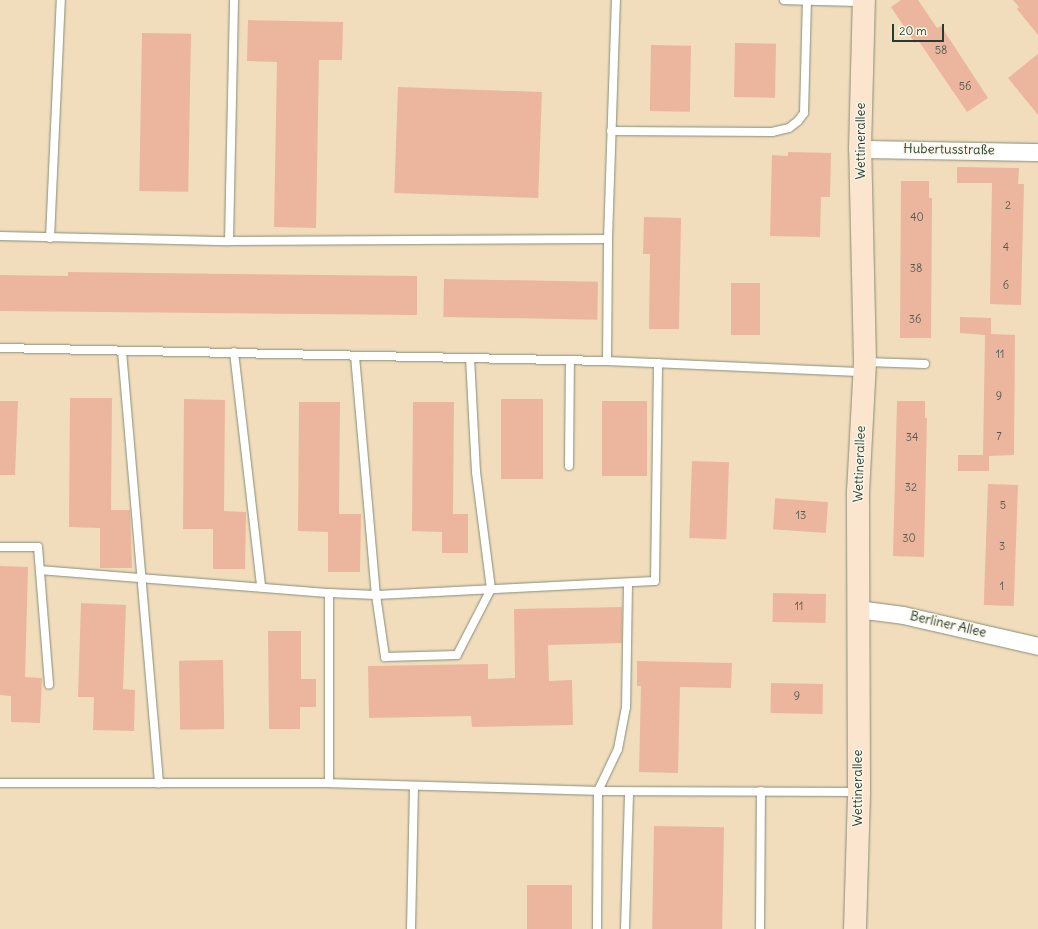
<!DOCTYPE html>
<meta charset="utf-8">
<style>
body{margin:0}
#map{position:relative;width:1038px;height:929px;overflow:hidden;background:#f1ddbc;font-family:Delius,sans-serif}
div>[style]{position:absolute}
.building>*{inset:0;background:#ebb69d;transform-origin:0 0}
.roads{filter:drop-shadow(0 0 1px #888d78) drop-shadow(0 0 1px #888d78)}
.lane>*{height:8px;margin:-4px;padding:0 4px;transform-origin:4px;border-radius:4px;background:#fff}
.street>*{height:17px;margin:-8.5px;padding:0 8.5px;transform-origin:8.5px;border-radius:8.5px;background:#fff}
.secondary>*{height:22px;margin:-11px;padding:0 11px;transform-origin:11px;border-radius:11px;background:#fbe5cf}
span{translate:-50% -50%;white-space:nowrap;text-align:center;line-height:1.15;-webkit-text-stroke:3px #fcf5e5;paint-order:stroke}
.number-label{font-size:11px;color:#525b4e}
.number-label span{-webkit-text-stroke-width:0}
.street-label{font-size:13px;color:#1f3d34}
.scale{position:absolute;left:892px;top:24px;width:52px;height:18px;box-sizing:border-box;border:2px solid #1f3d34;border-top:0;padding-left:5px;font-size:12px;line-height:14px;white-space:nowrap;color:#1f3d34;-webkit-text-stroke:3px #fcf5e5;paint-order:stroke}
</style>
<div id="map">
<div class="building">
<i style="clip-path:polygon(901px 0,918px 0,937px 28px,941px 26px,988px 98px,967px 112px,918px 40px,915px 43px,891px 7px)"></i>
<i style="clip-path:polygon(1013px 0,1038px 0,1038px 35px,1017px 9px,1019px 7px)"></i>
<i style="clip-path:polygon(248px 20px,343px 22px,342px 60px,319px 60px,316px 228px,274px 227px,277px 62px,247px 61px)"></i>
<i style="left:142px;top:33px;width:49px;height:158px;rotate:1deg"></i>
<i style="left:735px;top:43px;width:41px;height:54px;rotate:1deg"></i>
<i style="left:651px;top:45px;width:40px;height:66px;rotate:1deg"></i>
<i style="clip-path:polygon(1038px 54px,1038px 115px,1008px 78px)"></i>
<i style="left:398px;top:87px;width:144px;height:106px;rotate:2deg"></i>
<i style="clip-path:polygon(788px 152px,831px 153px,830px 197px,821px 197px,820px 237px,770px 236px,772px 155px,788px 156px)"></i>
<i style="clip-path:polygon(957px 167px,1019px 168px,1018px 184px,1024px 184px,1021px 305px,990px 304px,992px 183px,957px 183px)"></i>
<i style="clip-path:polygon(901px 181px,929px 181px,929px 198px,932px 198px,931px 338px,900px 338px)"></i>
<i style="clip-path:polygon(644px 217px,681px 218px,679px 329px,649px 329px,650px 254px,643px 254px)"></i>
<i style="clip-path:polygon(68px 272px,417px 276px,417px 315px,0 311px,0 275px,68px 276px)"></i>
<i style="left:444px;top:279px;width:154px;height:38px;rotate:1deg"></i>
<i style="left:731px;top:283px;width:29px;height:52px"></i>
<i style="clip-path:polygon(960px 317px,991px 318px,991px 334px,1015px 335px,1014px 455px,989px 456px,989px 471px,958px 471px,958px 455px,983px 455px,985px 335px,960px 333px)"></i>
<i style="clip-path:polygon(70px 398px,112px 398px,111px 510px,130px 510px,132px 568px,100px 568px,100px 528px,69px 527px)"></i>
<i style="clip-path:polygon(184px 399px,225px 400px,224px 511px,246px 512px,245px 569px,213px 569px,213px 529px,183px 529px)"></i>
<i style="left:501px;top:399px;width:42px;height:80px"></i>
<i style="clip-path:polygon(0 401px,18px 401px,15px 475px,0 475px)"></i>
<i style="left:602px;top:401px;width:45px;height:75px"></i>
<i style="clip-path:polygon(897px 401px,925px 401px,925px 418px,927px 418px,924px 557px,893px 556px)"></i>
<i style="clip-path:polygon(299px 402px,340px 402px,339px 514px,361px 514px,360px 572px,328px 572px,328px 532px,298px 531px)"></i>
<i style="clip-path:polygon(413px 402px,454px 402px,453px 514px,468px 514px,468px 553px,442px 553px,442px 532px,412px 531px)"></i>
<i style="left:692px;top:461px;width:37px;height:77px;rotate:2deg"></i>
<i style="left:988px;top:484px;width:30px;height:121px;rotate:2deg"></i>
<i style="left:828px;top:502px;width:31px;height:53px;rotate:94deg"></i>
<i style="clip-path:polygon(0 566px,28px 567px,25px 677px,42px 678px,40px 723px,11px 722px,11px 696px,0 695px)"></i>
<i style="left:773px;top:593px;width:53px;height:29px;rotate:1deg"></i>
<i style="clip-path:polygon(81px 603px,126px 605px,123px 689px,135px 690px,134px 731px,93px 730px,94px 697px,78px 697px)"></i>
<i style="clip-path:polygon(622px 607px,622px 643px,548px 645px,549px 681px,572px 680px,573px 725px,472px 727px,471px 716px,369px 718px,368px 666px,488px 664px,488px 679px,515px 678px,514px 609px)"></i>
<i style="clip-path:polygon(268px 631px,301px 631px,301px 679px,316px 679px,316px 707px,300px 707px,300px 729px,269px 729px)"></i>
<i style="left:223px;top:660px;width:69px;height:44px;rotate:89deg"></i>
<i style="clip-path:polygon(637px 661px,732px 663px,731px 688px,680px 687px,678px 773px,639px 772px,641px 686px,637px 686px)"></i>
<i style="left:771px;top:683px;width:52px;height:30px;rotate:1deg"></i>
<i style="left:654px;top:826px;width:70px;height:103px;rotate:1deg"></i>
<i style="left:527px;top:885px;width:45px;height:44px"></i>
</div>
<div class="roads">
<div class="lane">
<i style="left:784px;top:0;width:79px;rotate:1.5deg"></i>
<i style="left:611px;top:131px;width:161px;rotate:0.4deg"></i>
<i style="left:772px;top:132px;width:17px;rotate:-13deg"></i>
<i style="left:789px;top:128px;width:11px;rotate:-38deg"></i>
<i style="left:798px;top:121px;width:10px;rotate:-53deg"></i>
<i style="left:804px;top:113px;width:112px;rotate:-88.5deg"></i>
<i style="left:0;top:236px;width:229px;rotate:1.3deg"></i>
<i style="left:229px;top:241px;width:379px;rotate:-0.3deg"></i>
<i style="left:50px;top:238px;width:238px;rotate:-87.4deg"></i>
<i style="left:229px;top:241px;width:241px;rotate:-88.8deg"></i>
<i style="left:0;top:348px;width:607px;rotate:1.23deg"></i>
<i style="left:607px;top:361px;width:257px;rotate:2.5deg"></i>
<i style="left:122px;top:351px;width:434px;rotate:85.1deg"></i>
<i style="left:234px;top:352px;width:237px;rotate:83.4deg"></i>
<i style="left:355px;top:356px;width:240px;rotate:85deg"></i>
<i style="left:376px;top:595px;width:63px;rotate:81.7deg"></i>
<i style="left:385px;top:657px;width:72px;rotate:-1.6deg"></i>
<i style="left:457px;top:655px;width:74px;rotate:-62.7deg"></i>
<i style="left:491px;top:589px;width:118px;rotate:-97.3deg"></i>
<i style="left:476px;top:472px;width:113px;rotate:-93deg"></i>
<i style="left:607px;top:361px;width:122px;rotate:-89.5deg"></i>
<i style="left:608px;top:239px;width:239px;rotate:-88.1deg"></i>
<i style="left:866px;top:362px;width:59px;rotate:1.9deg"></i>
<i style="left:569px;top:466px;width:105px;rotate:-89.5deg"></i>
<i style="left:0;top:547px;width:38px"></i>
<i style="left:38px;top:547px;width:138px;rotate:85.4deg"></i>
<i style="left:40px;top:570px;width:290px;rotate:4.6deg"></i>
<i style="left:628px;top:583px;width:124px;rotate:90.9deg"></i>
<i style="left:626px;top:707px;width:43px;rotate:100.8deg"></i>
<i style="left:618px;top:749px;width:47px;rotate:115.5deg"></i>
<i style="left:598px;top:791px;width:269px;rotate:-178.3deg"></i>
<i style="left:329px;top:783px;width:190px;rotate:-90deg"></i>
<i style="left:329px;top:593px;width:47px;rotate:2.4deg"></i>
<i style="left:376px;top:595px;width:279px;rotate:-2.9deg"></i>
<i style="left:655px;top:581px;width:218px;rotate:-89.2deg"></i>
<i style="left:0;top:783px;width:329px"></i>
<i style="left:411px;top:929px;width:143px;rotate:-88.8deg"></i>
<i style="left:597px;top:929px;width:138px;rotate:-89.6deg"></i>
<i style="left:598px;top:791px;width:259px;rotate:0.2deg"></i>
<i style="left:625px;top:929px;width:137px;rotate:-88.3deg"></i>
<i style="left:760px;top:929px;width:138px;rotate:-89.6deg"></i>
</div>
<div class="street">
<i style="left:860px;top:149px;width:178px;rotate:1deg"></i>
<i style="left:857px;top:609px;width:46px;rotate:7.4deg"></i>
<i style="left:903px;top:615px;width:139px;rotate:12.9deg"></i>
</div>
<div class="secondary">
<i style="left:855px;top:929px;width:137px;rotate:-88.3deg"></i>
<i style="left:859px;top:792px;width:300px;rotate:-90.2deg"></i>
<i style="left:858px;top:492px;width:130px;rotate:-86.9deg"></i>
<i style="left:865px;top:362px;width:213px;rotate:-91.3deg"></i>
<i style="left:860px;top:149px;width:149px;rotate:-88.5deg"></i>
</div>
</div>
<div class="number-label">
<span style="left:941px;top:50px">58</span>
<span style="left:965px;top:86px">56</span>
<span style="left:1008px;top:205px">2</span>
<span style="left:917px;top:217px">40</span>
<span style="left:1006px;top:247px">4</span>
<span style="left:916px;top:268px">38</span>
<span style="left:1006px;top:285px">6</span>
<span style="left:915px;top:319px">36</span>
<span style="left:1000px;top:354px">11</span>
<span style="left:999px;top:396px">9</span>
<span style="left:999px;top:436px">7</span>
<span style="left:912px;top:437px">34</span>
<span style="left:911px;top:487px">32</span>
<span style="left:1003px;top:505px">5</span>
<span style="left:801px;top:515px">13</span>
<span style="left:909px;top:538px">30</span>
<span style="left:1002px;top:546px">3</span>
<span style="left:1002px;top:586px">1</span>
<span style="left:799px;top:606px">11</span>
<span style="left:797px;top:696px">9</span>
</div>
<div class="street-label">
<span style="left:861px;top:141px;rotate:-90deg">Wettinerallee</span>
<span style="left:949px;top:150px;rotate:1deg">Hubertusstraße</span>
<span style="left:860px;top:464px;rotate:-88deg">Wettinerallee</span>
<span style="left:948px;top:625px;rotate:13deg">Berliner Allee</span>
<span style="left:858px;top:788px;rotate:-90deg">Wettinerallee</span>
</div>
<div class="scale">20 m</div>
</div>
